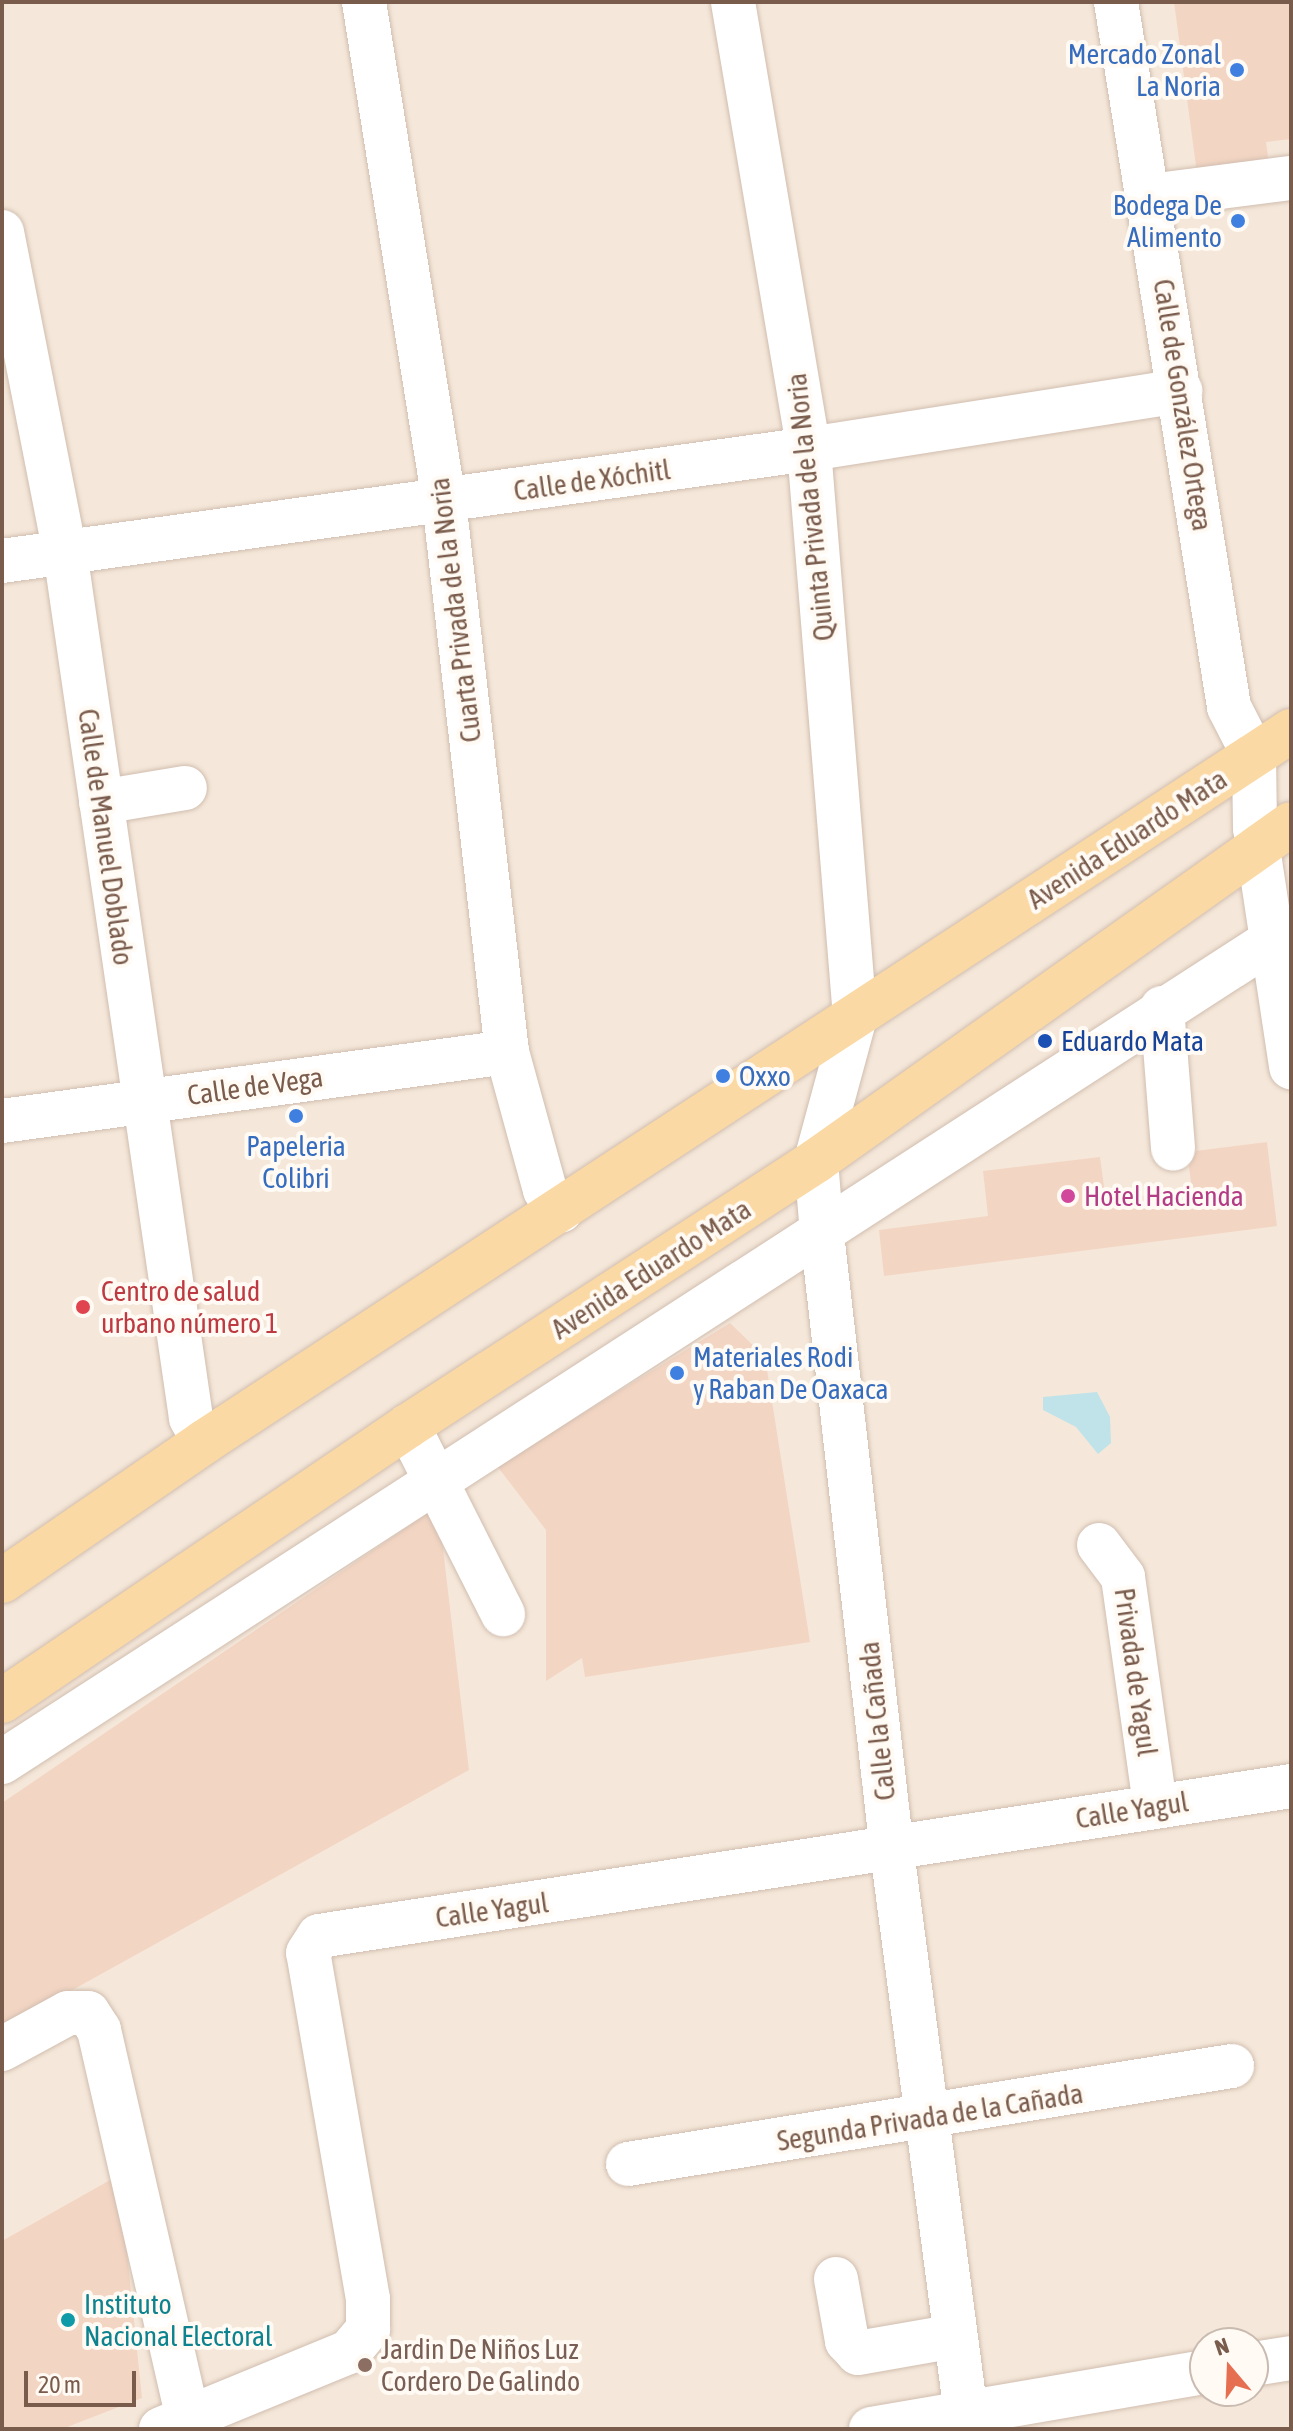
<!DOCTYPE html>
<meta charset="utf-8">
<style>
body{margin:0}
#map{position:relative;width:1293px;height:2431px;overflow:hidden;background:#fdf6ec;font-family:"Asap Condensed",sans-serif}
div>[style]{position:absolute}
.residential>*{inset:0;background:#f5e8da}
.water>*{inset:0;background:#bfe3e8}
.building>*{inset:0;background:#f3d5c3}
.roads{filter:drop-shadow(0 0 2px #d1beb0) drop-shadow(0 0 2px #d1beb0)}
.minor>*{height:44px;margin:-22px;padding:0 22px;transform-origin:22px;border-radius:22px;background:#fff}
.major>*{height:44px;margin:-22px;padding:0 22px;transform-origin:22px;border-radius:22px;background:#fbd9a5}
.dots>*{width:22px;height:22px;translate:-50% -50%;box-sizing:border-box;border:4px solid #fffaf3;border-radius:50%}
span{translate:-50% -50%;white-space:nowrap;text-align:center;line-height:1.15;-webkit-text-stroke:8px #fffaf3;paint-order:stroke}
.shop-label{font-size:28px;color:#366cbe}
.right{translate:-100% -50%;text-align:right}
.left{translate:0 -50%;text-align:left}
.street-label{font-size:28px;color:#7a5c4d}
.transit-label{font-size:28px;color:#164399}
.hotel-label{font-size:28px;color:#b23c85}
.health-label{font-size:28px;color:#be3a42}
.culture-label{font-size:28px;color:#0d838f}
.education-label{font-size:28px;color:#785e54}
.frame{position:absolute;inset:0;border:4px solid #7a5c4d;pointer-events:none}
.north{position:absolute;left:1189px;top:2327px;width:80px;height:80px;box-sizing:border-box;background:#fffaf3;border:2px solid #cabbb1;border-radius:50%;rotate:341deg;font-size:22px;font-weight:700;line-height:32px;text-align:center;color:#7a5c4d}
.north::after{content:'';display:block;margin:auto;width:28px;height:36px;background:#e76f51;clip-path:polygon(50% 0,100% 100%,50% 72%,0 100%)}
.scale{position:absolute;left:24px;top:2371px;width:112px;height:36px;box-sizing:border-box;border:4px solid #7a5c4d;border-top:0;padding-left:10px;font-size:24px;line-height:28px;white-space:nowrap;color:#7a5c4d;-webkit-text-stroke:6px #fffaf3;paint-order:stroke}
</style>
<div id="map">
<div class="residential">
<i style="clip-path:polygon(evenodd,2px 2px,1291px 2px,1291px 2429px,2px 2429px,2px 2px,1205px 2343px,1253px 2343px,1253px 2391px,1205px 2391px,1205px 2343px)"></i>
</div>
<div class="water">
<i style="clip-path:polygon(1097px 1392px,1110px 1417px,1111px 1443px,1098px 1454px,1076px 1427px,1043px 1410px,1043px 1397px)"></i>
</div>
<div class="building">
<i style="clip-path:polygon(1174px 2px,1291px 2px,1291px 139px,1266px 142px,1270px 171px,1198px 181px)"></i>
<i style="clip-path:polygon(1267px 1142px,1277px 1226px,884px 1276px,879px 1230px,988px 1216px,983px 1171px,1100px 1157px,1106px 1201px,1192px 1190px,1187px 1152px)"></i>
<i style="clip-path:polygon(730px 1323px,765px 1357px,810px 1642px,585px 1677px,582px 1658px,546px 1681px,546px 1530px,497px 1466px)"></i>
<i style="clip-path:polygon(438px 1506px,469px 1770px,2px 2029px,2px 1803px)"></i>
<i style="clip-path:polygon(119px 2175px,142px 2398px,62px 2429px,2px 2429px,2px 2241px)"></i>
</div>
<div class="roads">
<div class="minor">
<i style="left:364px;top:2px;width:505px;rotate:80.89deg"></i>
<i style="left:444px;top:501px;width:555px;rotate:83.48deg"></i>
<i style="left:507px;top:1052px;width:143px;rotate:74.6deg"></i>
<i style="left:545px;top:1190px;width:26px;rotate:53deg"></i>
<i style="left:733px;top:2px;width:453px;rotate:80.4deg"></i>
<i style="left:809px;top:449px;width:570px;rotate:85.37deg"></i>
<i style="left:855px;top:1017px;width:149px;rotate:105.2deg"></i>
<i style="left:816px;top:1161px;width:73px;rotate:85.3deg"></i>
<i style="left:822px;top:1234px;width:621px;rotate:83.53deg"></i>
<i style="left:892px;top:1851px;width:583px;rotate:82.51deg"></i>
<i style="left:1116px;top:2px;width:714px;rotate:80.89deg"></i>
<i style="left:1229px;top:707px;width:55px;rotate:63deg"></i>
<i style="left:1254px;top:756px;width:72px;rotate:89.2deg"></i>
<i style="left:1255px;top:828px;width:242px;rotate:81.4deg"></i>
<i style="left:1150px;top:196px;width:142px;rotate:-7.3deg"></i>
<i style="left:2px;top:232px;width:326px;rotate:78.9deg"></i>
<i style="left:65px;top:552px;width:875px;rotate:81.72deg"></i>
<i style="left:191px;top:1418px;width:27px;rotate:62deg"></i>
<i style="left:2px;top:561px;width:815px;rotate:-7.9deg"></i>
<i style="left:809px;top:449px;width:376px;rotate:-8.9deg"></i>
<i style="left:101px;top:802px;width:85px;rotate:-9.5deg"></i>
<i style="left:1162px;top:1008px;width:141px;rotate:85.5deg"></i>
<i style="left:2px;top:1121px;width:510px;rotate:-7.78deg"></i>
<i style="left:408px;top:1426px;width:211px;rotate:63.2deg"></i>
<i style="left:1099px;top:1545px;width:40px;rotate:53deg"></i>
<i style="left:1123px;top:1577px;width:230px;rotate:82deg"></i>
<i style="left:2px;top:1762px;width:1535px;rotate:-32.9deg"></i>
<i style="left:2px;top:2049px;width:75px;rotate:-28.6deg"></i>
<i style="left:68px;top:2013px;width:20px"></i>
<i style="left:88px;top:2013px;width:20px;rotate:57deg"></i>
<i style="left:99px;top:2030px;width:400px;rotate:77.1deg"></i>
<i style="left:628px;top:2164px;width:612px;rotate:-9.22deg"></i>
<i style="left:836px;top:2279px;width:63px;rotate:79.9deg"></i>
<i style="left:847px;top:2341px;width:16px;rotate:47deg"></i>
<i style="left:858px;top:2353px;width:98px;rotate:-9.9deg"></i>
<i style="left:1253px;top:2364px;width:38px;rotate:-9deg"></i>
<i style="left:161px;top:2429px;width:203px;rotate:-22.3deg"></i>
<i style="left:349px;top:2352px;width:30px;rotate:-50deg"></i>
<i style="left:368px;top:2329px;width:30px;rotate:-90deg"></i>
<i style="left:368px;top:2299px;width:351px;rotate:-99.8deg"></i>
<i style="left:308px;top:1953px;width:20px;rotate:-57deg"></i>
<i style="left:319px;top:1936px;width:984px;rotate:-8.77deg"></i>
<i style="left:871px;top:2429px;width:339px;rotate:-9.7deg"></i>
</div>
<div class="major">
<i style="left:2px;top:1581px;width:245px;rotate:-34.5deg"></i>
<i style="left:204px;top:1442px;width:1299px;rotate:-33.19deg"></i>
<i style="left:2px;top:1701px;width:490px;rotate:-34.1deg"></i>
<i style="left:408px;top:1426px;width:487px;rotate:-33deg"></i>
<i style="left:816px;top:1161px;width:582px;rotate:-35.35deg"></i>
</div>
</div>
<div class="dots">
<i style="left:1237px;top:70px;background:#3f7fe0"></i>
<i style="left:1238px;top:221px;background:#3f7fe0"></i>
<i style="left:1045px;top:1041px;background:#1a4fb4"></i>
<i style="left:723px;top:1076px;background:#3f7fe0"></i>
<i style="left:296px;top:1116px;background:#3f7fe0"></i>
<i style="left:1068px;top:1196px;background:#d1479c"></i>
<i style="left:83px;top:1307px;background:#e0444e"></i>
<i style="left:677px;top:1373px;background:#3f7fe0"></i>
<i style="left:68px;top:2320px;background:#0f9aa8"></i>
<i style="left:365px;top:2365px;background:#8d6e63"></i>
</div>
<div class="shop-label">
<span class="right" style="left:1221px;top:70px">Mercado Zonal<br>La Noria</span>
<span class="right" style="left:1222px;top:221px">Bodega De<br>Alimento</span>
<span class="left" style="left:739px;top:1076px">Oxxo</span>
<span style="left:296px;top:1162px">Papeleria<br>Colibri</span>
<span class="left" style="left:693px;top:1373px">Materiales Rodi<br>y Raban De Oaxaca</span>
</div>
<div class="street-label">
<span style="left:1183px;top:405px;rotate:81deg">Calle de González Ortega</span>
<span style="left:592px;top:480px;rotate:-8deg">Calle de Xóchitl</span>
<span style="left:810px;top:507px;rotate:-96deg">Quinta Privada de la Noria</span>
<span style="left:455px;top:610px;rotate:-97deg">Cuarta Privada de la Noria</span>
<span style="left:106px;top:837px;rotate:82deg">Calle de Manuel Doblado</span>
<span style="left:1127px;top:839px;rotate:-33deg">Avenida Eduardo Mata</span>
<span style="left:255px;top:1086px;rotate:-8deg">Calle de Vega</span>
<span style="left:651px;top:1269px;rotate:-33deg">Avenida Eduardo Mata</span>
<span style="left:1136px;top:1672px;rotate:82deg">Privada de Yagul</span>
<span style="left:877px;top:1721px;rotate:-96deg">Calle la Cañada</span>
<span style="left:1132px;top:1810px;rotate:-9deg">Calle Yagul</span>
<span style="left:492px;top:1910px;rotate:-8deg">Calle Yagul</span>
<span style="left:930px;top:2117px;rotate:-9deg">Segunda Privada de la Cañada</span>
</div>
<div class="transit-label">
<span class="left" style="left:1061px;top:1041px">Eduardo Mata</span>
</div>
<div class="hotel-label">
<span class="left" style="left:1084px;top:1196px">Hotel Hacienda</span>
</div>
<div class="health-label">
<span class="left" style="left:101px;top:1307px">Centro de salud<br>urbano número 1</span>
</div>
<div class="culture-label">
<span class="left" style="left:84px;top:2320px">Instituto<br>Nacional Electoral</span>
</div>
<div class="education-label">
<span class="left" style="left:381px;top:2365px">Jardin De Niños Luz<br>Cordero De Galindo</span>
</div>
<div class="frame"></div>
<div class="north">N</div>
<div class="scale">20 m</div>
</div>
